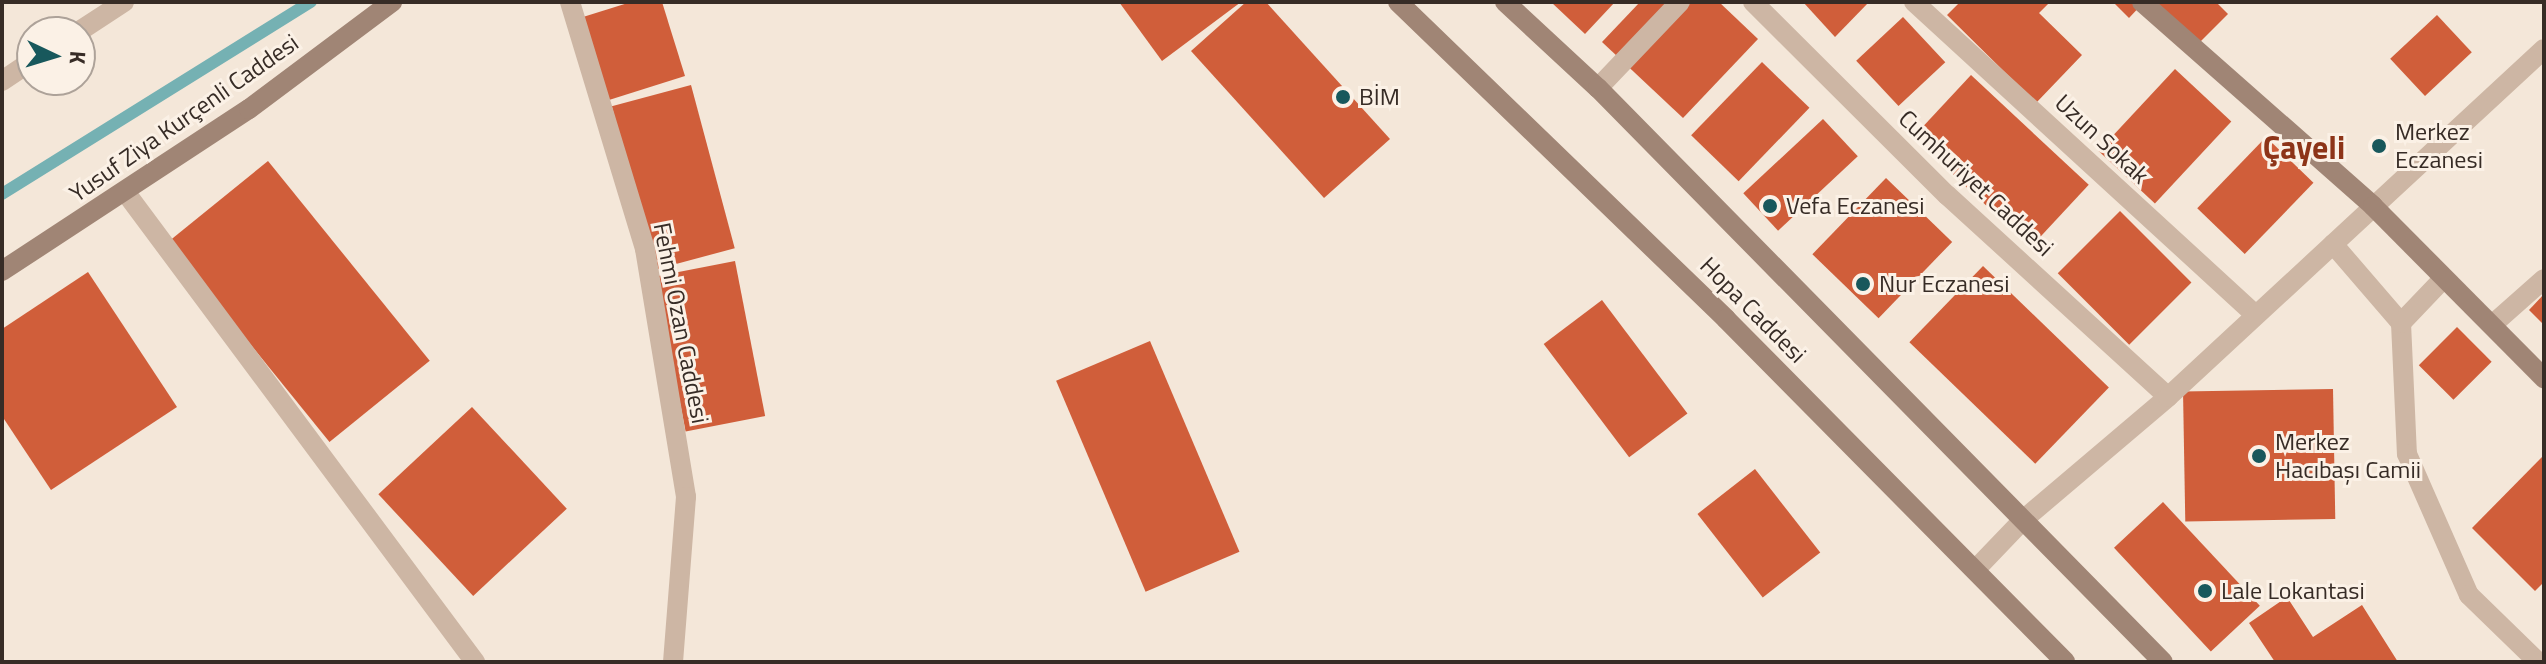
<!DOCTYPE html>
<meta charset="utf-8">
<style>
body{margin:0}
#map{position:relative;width:2546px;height:664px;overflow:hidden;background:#f4e7d9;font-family:"Titillium Web",sans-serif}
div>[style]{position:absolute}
.stream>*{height:12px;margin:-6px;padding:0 6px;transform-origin:6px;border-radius:6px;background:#75b1b3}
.building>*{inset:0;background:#d05e3a;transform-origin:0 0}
.street>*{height:20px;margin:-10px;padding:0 10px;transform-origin:10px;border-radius:10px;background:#cdb6a4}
.secondary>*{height:20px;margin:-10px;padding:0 10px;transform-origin:10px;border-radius:10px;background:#a08575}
.dots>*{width:22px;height:22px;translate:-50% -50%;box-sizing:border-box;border:4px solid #fbf1e6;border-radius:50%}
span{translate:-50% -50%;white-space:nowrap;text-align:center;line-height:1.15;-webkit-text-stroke:6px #fbf1e6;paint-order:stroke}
.poi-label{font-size:24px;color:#372c26}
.left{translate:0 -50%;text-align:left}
.street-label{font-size:24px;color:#372c26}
.district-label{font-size:32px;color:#8d3418;font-weight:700}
.frame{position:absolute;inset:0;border:4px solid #372c26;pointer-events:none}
.north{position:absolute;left:16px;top:16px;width:80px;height:80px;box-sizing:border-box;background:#fbf1e6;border:2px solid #ada299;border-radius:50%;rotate:94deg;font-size:22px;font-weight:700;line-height:32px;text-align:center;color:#372c26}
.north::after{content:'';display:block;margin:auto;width:28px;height:36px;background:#18585c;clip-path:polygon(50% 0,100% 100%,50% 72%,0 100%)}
</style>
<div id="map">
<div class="stream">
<i style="left:2px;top:194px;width:364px;rotate:-31.9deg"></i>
</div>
<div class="building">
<i style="clip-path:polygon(631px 2px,662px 2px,685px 76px,609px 100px,583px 17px)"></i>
<i style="clip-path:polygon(1119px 2px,1241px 2px,1162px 61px)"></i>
<i style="clip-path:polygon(1246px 2px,1266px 2px,1390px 139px,1324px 198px,1191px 51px)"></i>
<i style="clip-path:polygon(1551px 2px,1615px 2px,1585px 34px)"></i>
<i style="clip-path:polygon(1640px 2px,1719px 2px,1758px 39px,1683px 118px,1602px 42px)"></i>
<i style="clip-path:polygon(1803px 2px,1869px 2px,1835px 37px)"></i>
<i style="clip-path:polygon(1960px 2px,2050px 2px,2039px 13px,2082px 55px,2036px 103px,1947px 15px)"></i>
<i style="clip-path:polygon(2113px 2px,2144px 2px,2129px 18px)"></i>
<i style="clip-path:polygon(2156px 2px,2216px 2px,2228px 14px,2194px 48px)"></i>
<i style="left:2437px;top:15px;width:51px;height:64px;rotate:47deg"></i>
<i style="left:1903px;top:17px;width:62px;height:64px;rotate:47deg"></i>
<i style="left:1762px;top:62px;width:66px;height:102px;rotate:44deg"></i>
<i style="left:2175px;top:69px;width:77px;height:112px;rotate:43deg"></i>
<i style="left:1971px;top:75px;width:161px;height:85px;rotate:43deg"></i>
<i style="left:691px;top:85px;width:169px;height:82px;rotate:75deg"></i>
<i style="left:1823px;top:119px;width:51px;height:109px;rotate:47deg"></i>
<i style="left:2266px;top:137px;width:66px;height:99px;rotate:44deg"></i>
<i style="left:268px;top:161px;width:257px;height:129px;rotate:51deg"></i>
<i style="left:1886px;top:178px;width:92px;height:106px;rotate:44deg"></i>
<i style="left:2120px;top:211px;width:101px;height:88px;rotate:45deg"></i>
<i style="left:735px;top:261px;width:158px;height:81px;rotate:79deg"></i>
<i style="left:1983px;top:266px;width:175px;height:106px;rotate:44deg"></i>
<i style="clip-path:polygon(88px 272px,177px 407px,51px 490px,2px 416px,2px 329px)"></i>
<i style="clip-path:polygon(2544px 294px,2544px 325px,2529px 310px)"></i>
<i style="left:1602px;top:300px;width:142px;height:73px;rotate:53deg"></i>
<i style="left:2457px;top:327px;width:49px;height:54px;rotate:45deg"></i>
<i style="left:1150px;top:341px;width:229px;height:102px;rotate:67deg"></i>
<i style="left:2333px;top:389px;width:130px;height:150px;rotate:89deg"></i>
<i style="left:472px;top:407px;width:139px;height:128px;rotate:47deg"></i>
<i style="clip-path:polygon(2544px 455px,2544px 582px,2535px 591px,2472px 528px)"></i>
<i style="left:1755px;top:469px;width:106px;height:73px;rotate:52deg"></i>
<i style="left:2163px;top:502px;width:142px;height:67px;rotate:47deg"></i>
<i style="clip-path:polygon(2287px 597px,2313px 637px,2362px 605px,2398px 662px,2275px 662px,2249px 623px)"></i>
</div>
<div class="street">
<i style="left:570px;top:2px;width:258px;rotate:73.1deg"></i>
<i style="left:645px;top:249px;width:251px;rotate:80.6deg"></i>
<i style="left:686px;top:497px;width:166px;rotate:94.5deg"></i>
<i style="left:1753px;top:2px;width:274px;rotate:44.9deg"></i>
<i style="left:1947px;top:195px;width:299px;rotate:42.4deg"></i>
<i style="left:1914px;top:2px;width:463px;rotate:42.5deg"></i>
<i style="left:78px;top:32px;width:55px;rotate:-33.1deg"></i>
<i style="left:2px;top:81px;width:36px;rotate:-34deg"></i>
<i style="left:1598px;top:88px;width:119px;rotate:-46.4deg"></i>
<i style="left:126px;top:193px;width:585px;rotate:53.35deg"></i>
<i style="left:2333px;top:244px;width:104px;rotate:49.3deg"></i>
<i style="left:2401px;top:323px;width:131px;rotate:87.4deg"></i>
<i style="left:2407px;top:454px;width:154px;rotate:66.3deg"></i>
<i style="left:2469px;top:595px;width:96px;rotate:44.2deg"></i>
<i style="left:2401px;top:323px;width:62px;rotate:-46.3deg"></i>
<i style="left:2492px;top:325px;width:69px;rotate:-41.5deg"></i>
<i style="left:1976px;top:569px;width:68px;rotate:-46.2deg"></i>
<i style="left:2023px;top:520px;width:190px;rotate:-40.3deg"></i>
<i style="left:2168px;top:397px;width:512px;rotate:-42.79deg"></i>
</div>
<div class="secondary">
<i style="left:1398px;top:2px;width:456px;rotate:44deg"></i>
<i style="left:1726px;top:319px;width:482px;rotate:45.3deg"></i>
<i style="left:1505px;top:2px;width:127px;rotate:42.8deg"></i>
<i style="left:1598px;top:88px;width:805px;rotate:45.45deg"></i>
<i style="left:2142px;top:2px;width:308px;rotate:41.4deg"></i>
<i style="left:2373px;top:206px;width:243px;rotate:45.2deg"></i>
<i style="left:2px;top:271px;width:295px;rotate:-33.3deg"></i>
<i style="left:249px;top:109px;width:179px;rotate:-36.8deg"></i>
</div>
<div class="dots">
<i style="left:1343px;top:97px;background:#18585c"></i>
<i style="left:2379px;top:146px;background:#18585c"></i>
<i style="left:1770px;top:206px;background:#18585c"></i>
<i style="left:1863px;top:284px;background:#18585c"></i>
<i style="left:2259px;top:456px;background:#18585c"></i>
<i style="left:2205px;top:591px;background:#18585c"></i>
</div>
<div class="poi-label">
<span class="left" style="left:1359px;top:97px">BİM</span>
<span class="left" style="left:2395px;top:146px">Merkez<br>Eczanesi</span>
<span class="left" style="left:1786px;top:206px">Vefa Eczanesi</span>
<span class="left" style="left:1879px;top:284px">Nur Eczanesi</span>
<span class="left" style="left:2275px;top:456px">Merkez<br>Hacıbaşı Camii</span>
<span class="left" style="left:2221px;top:591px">Lale Lokantasi</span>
</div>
<div class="street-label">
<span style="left:184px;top:118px;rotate:-35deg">Yusuf Ziya Kurçenli Caddesi</span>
<span style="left:2102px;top:139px;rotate:43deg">Uzun Sokak</span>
<span style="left:1976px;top:183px;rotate:43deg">Cumhuriyet Caddesi</span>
<span style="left:1753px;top:310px;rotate:45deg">Hopa Caddesi</span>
<span style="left:681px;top:323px;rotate:79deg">Fehmi Ozan Caddesi</span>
</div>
<div class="district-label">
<span style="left:2304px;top:147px">Çayeli</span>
</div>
<div class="frame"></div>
<div class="north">K</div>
</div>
